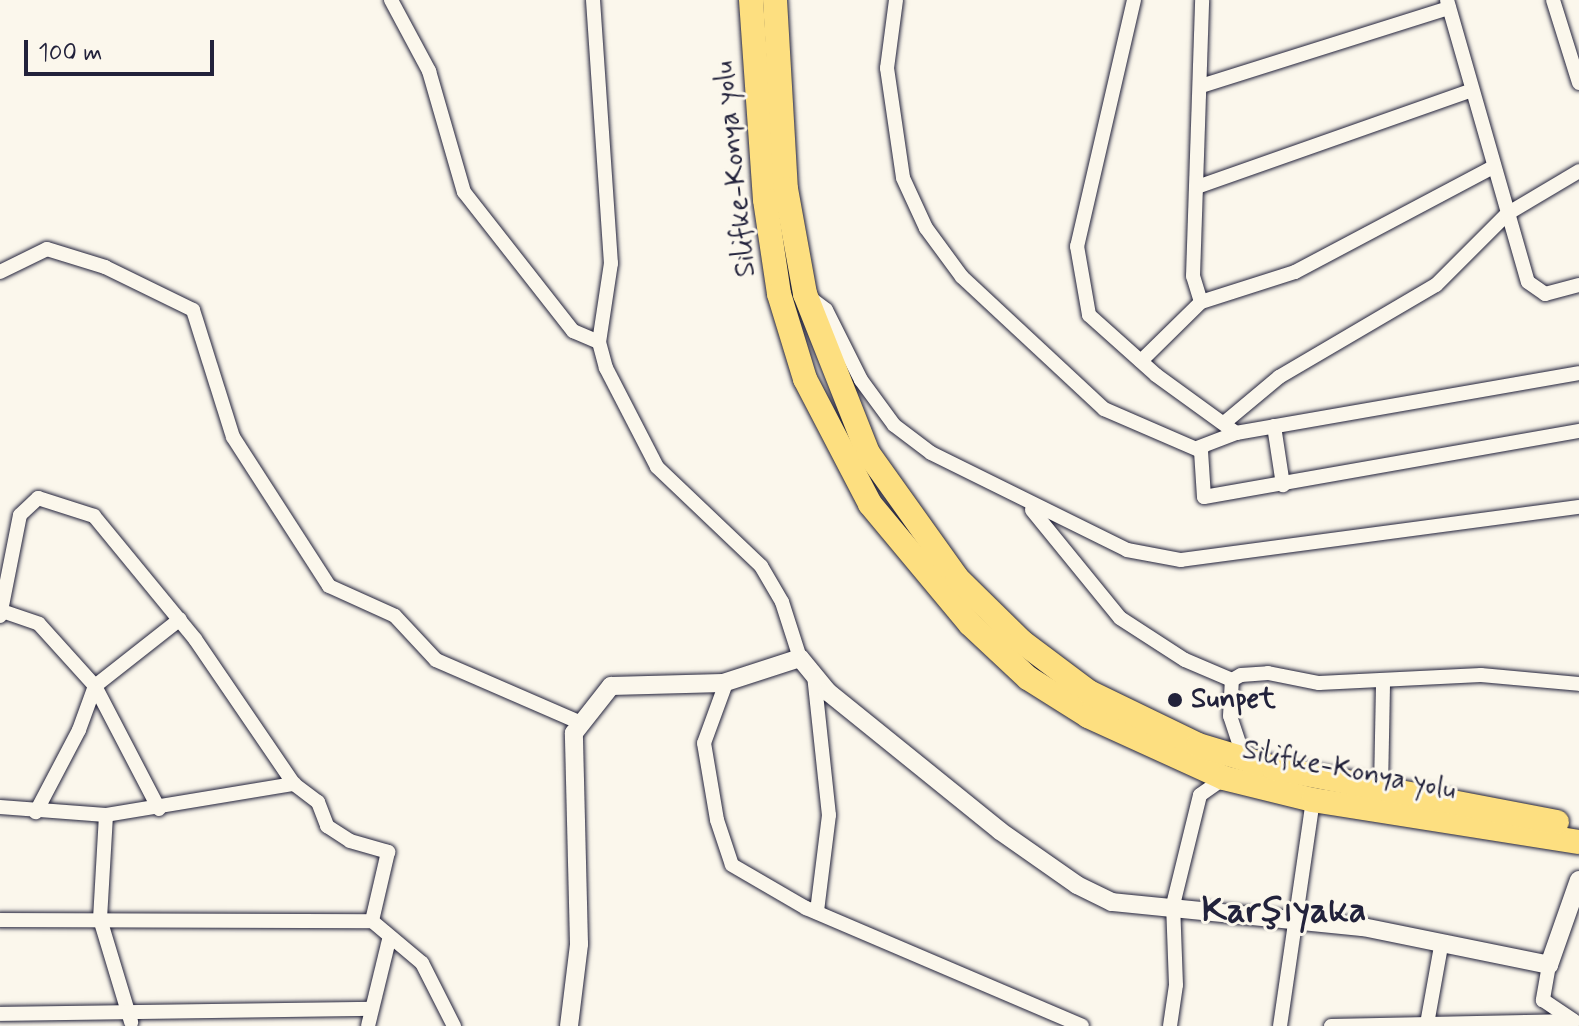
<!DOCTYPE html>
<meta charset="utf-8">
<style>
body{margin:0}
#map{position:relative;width:1579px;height:1026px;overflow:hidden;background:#fbf7ec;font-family:Mynerve,sans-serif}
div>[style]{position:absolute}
.roads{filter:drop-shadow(0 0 2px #22223b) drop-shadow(0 0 2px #22223b)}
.minor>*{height:14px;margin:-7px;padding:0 7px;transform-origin:7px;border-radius:7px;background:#fbf7ec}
.tertiary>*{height:18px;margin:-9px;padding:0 9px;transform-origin:9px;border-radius:9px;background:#fbf7ec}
.trunk>*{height:24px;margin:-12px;padding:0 12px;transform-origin:12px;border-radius:12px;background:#fddf80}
.dots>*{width:22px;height:22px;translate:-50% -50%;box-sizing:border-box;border:4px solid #fbf7ec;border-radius:50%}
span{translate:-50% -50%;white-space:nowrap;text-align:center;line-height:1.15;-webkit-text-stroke:6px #fbf7ec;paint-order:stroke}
.street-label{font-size:28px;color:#22223b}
.poi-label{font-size:28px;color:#22223b;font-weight:700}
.left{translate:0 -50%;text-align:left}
.district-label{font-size:36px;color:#22223b;font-weight:700}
.scale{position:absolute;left:24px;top:40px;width:190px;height:36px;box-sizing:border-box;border:4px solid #22223b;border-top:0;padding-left:10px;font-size:24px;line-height:28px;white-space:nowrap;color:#22223b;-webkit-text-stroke:6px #fbf7ec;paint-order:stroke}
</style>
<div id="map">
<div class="roads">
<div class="minor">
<i style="left:391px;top:0;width:81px;rotate:61.8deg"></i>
<i style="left:429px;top:71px;width:126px;rotate:73.9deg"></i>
<i style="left:464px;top:192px;width:177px;rotate:51.9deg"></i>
<i style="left:573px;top:331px;width:28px;rotate:23deg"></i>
<i style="left:593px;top:0;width:264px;rotate:86.1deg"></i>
<i style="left:611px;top:263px;width:80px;rotate:98.6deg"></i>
<i style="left:599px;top:342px;width:27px;rotate:75deg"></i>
<i style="left:606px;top:368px;width:111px;rotate:62.7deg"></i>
<i style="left:657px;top:467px;width:144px;rotate:43.6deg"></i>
<i style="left:761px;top:566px;width:42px;rotate:59.7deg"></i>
<i style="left:782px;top:602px;width:59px;rotate:72.2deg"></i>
<i style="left:896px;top:0;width:69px;rotate:97.5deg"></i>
<i style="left:887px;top:68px;width:111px;rotate:81.7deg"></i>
<i style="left:903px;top:178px;width:55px;rotate:65.3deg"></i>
<i style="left:926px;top:228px;width:61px;rotate:53.7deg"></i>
<i style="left:962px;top:277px;width:194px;rotate:42.9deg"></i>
<i style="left:1104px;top:409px;width:106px;rotate:23.4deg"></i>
<i style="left:1201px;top:451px;width:46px;rotate:86.3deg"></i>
<i style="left:1204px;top:497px;width:381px;rotate:-10deg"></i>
<i style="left:1134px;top:0;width:253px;rotate:103deg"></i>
<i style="left:1077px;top:246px;width:70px;rotate:80.1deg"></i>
<i style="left:1089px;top:315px;width:90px;rotate:41.8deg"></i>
<i style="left:1156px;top:375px;width:99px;rotate:35.9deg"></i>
<i style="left:1236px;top:433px;width:348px;rotate:-9.9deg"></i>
<i style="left:1447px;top:0;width:293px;rotate:74deg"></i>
<i style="left:1528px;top:282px;width:21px;rotate:35deg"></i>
<i style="left:1545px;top:294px;width:35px;rotate:-15deg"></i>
<i style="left:1553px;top:0;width:87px;rotate:72.6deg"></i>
<i style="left:1201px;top:86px;width:260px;rotate:-17.5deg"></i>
<i style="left:1197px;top:187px;width:289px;rotate:-19.4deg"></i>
<i style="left:0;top:272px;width:52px;rotate:-26.1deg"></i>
<i style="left:47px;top:249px;width:61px;rotate:17.2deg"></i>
<i style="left:105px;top:267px;width:98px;rotate:26deg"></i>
<i style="left:193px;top:310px;width:133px;rotate:72.5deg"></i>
<i style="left:233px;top:437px;width:177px;rotate:57.2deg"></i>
<i style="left:329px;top:586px;width:72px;rotate:24.4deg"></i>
<i style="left:395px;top:616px;width:60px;rotate:47deg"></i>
<i style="left:436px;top:660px;width:158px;rotate:23.5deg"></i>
<i style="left:805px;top:294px;width:26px;rotate:37deg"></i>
<i style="left:826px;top:310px;width:78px;rotate:63.4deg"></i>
<i style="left:861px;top:380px;width:56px;rotate:53.7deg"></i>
<i style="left:894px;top:425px;width:46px;rotate:37.1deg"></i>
<i style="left:931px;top:453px;width:219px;rotate:26.3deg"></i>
<i style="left:1127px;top:550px;width:55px;rotate:10.5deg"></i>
<i style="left:1181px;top:560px;width:402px;rotate:-7.6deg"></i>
<i style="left:1201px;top:302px;width:99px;rotate:-17.7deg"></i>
<i style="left:1295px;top:272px;width:224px;rotate:-27.9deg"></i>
<i style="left:1141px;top:361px;width:84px;rotate:-44.5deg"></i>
<i style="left:1201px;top:302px;width:27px;rotate:-107deg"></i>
<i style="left:1193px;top:276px;width:276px;rotate:-88.1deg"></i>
<i style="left:1224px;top:423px;width:72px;rotate:-39.9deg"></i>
<i style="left:1279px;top:377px;width:182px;rotate:-30.4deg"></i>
<i style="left:1436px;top:285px;width:100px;rotate:-45deg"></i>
<i style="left:1507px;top:214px;width:84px;rotate:-30.8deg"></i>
<i style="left:1274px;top:426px;width:60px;rotate:81.3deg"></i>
<i style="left:1197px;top:448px;width:42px;rotate:-21deg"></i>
<i style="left:1032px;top:510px;width:139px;rotate:50.8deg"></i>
<i style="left:1120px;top:618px;width:77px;rotate:32.9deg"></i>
<i style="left:1185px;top:660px;width:51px;rotate:23.1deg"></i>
<i style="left:2px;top:611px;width:39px;rotate:19deg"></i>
<i style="left:39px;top:624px;width:84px;rotate:47.9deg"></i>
<i style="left:95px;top:686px;width:47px;rotate:110deg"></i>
<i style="left:79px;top:730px;width:93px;rotate:117.7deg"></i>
<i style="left:0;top:616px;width:103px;rotate:-78.8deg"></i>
<i style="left:20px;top:515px;width:25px;rotate:-43deg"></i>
<i style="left:38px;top:498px;width:59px;rotate:17.8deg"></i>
<i style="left:94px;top:516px;width:159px;rotate:50.6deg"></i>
<i style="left:195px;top:639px;width:176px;rotate:55.7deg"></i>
<i style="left:294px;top:784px;width:30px;rotate:37deg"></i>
<i style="left:318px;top:802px;width:26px;rotate:69deg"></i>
<i style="left:327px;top:826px;width:27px;rotate:33deg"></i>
<i style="left:350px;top:841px;width:40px;rotate:16deg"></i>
<i style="left:388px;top:852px;width:71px;rotate:103.1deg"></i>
<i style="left:814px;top:675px;width:141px;rotate:83.9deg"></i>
<i style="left:829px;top:815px;width:98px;rotate:97.1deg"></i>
<i style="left:726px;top:683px;width:64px;rotate:110.1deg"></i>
<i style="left:704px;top:743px;width:78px;rotate:80.4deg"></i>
<i style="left:717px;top:820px;width:47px;rotate:71.6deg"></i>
<i style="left:732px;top:865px;width:86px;rotate:30.2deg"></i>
<i style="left:806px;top:908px;width:300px;rotate:23.1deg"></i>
<i style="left:1245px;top:761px;width:47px;rotate:-108.4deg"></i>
<i style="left:1230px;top:716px;width:36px;rotate:-87deg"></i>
<i style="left:1232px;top:680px;width:10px;rotate:-29deg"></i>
<i style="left:1241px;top:675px;width:27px;rotate:-4deg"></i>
<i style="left:1268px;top:673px;width:52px;rotate:11.1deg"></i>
<i style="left:1319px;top:683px;width:162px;rotate:-2.8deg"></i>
<i style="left:1481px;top:675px;width:98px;rotate:5.2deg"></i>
<i style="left:1381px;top:789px;width:109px;rotate:-88.9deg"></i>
<i style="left:0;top:807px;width:106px;rotate:4.3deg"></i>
<i style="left:106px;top:815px;width:191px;rotate:-9.4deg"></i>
<i style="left:159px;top:809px;width:139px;rotate:-117.5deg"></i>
<i style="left:95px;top:686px;width:108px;rotate:-38.2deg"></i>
<i style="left:106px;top:815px;width:104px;rotate:93.3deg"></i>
<i style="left:100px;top:919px;width:108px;rotate:73.2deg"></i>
<i style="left:0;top:920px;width:372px;rotate:0.2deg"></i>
<i style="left:372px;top:921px;width:65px;rotate:40deg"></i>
<i style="left:422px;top:963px;width:71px;rotate:63.1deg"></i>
<i style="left:1549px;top:965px;width:36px;rotate:100deg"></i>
<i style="left:1543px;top:1000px;width:36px;rotate:34deg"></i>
<i style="left:0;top:1014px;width:369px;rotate:-0.8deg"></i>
<i style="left:1427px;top:1024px;width:79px;rotate:-79.8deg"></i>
<i style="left:368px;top:1026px;width:89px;rotate:-76.3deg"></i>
<i style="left:1170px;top:1026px;width:41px;rotate:-81.7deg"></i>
<i style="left:1176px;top:985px;width:80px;rotate:-92.1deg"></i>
<i style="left:1173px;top:905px;width:113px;rotate:-76.2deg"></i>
<i style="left:1200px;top:795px;width:29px;rotate:-35deg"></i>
<i style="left:1280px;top:1026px;width:228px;rotate:-81.7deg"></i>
<i style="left:1331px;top:1026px;width:243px;rotate:-1.2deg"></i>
</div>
<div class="tertiary">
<i style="left:569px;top:1026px;width:83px;rotate:-83deg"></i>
<i style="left:579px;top:944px;width:211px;rotate:-91.4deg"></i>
<i style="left:574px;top:733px;width:60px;rotate:-51.8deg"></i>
<i style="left:611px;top:686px;width:112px;rotate:-1.5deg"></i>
<i style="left:723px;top:683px;width:81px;rotate:-18deg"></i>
<i style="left:800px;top:658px;width:44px;rotate:50.5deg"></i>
<i style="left:828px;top:692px;width:221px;rotate:38.9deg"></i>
<i style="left:1000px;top:831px;width:94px;rotate:35deg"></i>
<i style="left:1077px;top:885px;width:39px;rotate:26deg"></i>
<i style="left:1112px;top:902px;width:252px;rotate:5.7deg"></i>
<i style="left:1363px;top:927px;width:190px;rotate:11.5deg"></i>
<i style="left:1549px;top:965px;width:90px;rotate:-70.6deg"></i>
</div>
<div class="trunk">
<i style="left:751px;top:0;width:200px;rotate:86deg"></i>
<i style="left:765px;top:200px;width:95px;rotate:81.5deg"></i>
<i style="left:779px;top:294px;width:89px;rotate:73deg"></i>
<i style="left:805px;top:379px;width:141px;rotate:62.5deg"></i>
<i style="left:870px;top:504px;width:156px;rotate:50.2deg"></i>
<i style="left:970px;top:624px;width:79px;rotate:43deg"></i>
<i style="left:1028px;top:678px;width:71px;rotate:32.3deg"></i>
<i style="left:1088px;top:716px;width:149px;rotate:24.5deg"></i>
<i style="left:1224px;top:778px;width:92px;rotate:13.9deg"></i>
<i style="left:1313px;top:800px;width:269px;rotate:9deg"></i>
<i style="left:775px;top:0;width:189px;rotate:86.7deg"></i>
<i style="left:786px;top:189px;width:107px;rotate:79.7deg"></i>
<i style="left:805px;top:294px;width:171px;rotate:68.4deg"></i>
<i style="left:868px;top:453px;width:153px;rotate:54.5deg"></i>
<i style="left:957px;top:578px;width:90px;rotate:44.5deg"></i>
<i style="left:1021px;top:641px;width:85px;rotate:36.9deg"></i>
<i style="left:1089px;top:692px;width:121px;rotate:25.9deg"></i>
<i style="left:1198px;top:745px;width:79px;rotate:16.8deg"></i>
<i style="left:1274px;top:768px;width:288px;rotate:10.8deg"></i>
</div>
</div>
<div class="dots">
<i style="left:1175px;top:700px;background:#22223b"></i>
</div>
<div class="street-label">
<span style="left:736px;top:169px;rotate:-96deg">Silifke-Konya yolu</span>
<span style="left:1349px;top:771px;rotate:11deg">Silifke-Konya yolu</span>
</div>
<div class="poi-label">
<span class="left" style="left:1191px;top:700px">Sunpet</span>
</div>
<div class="district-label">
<span style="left:1284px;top:912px">Karşıyaka</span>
</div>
<div class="scale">100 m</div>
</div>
